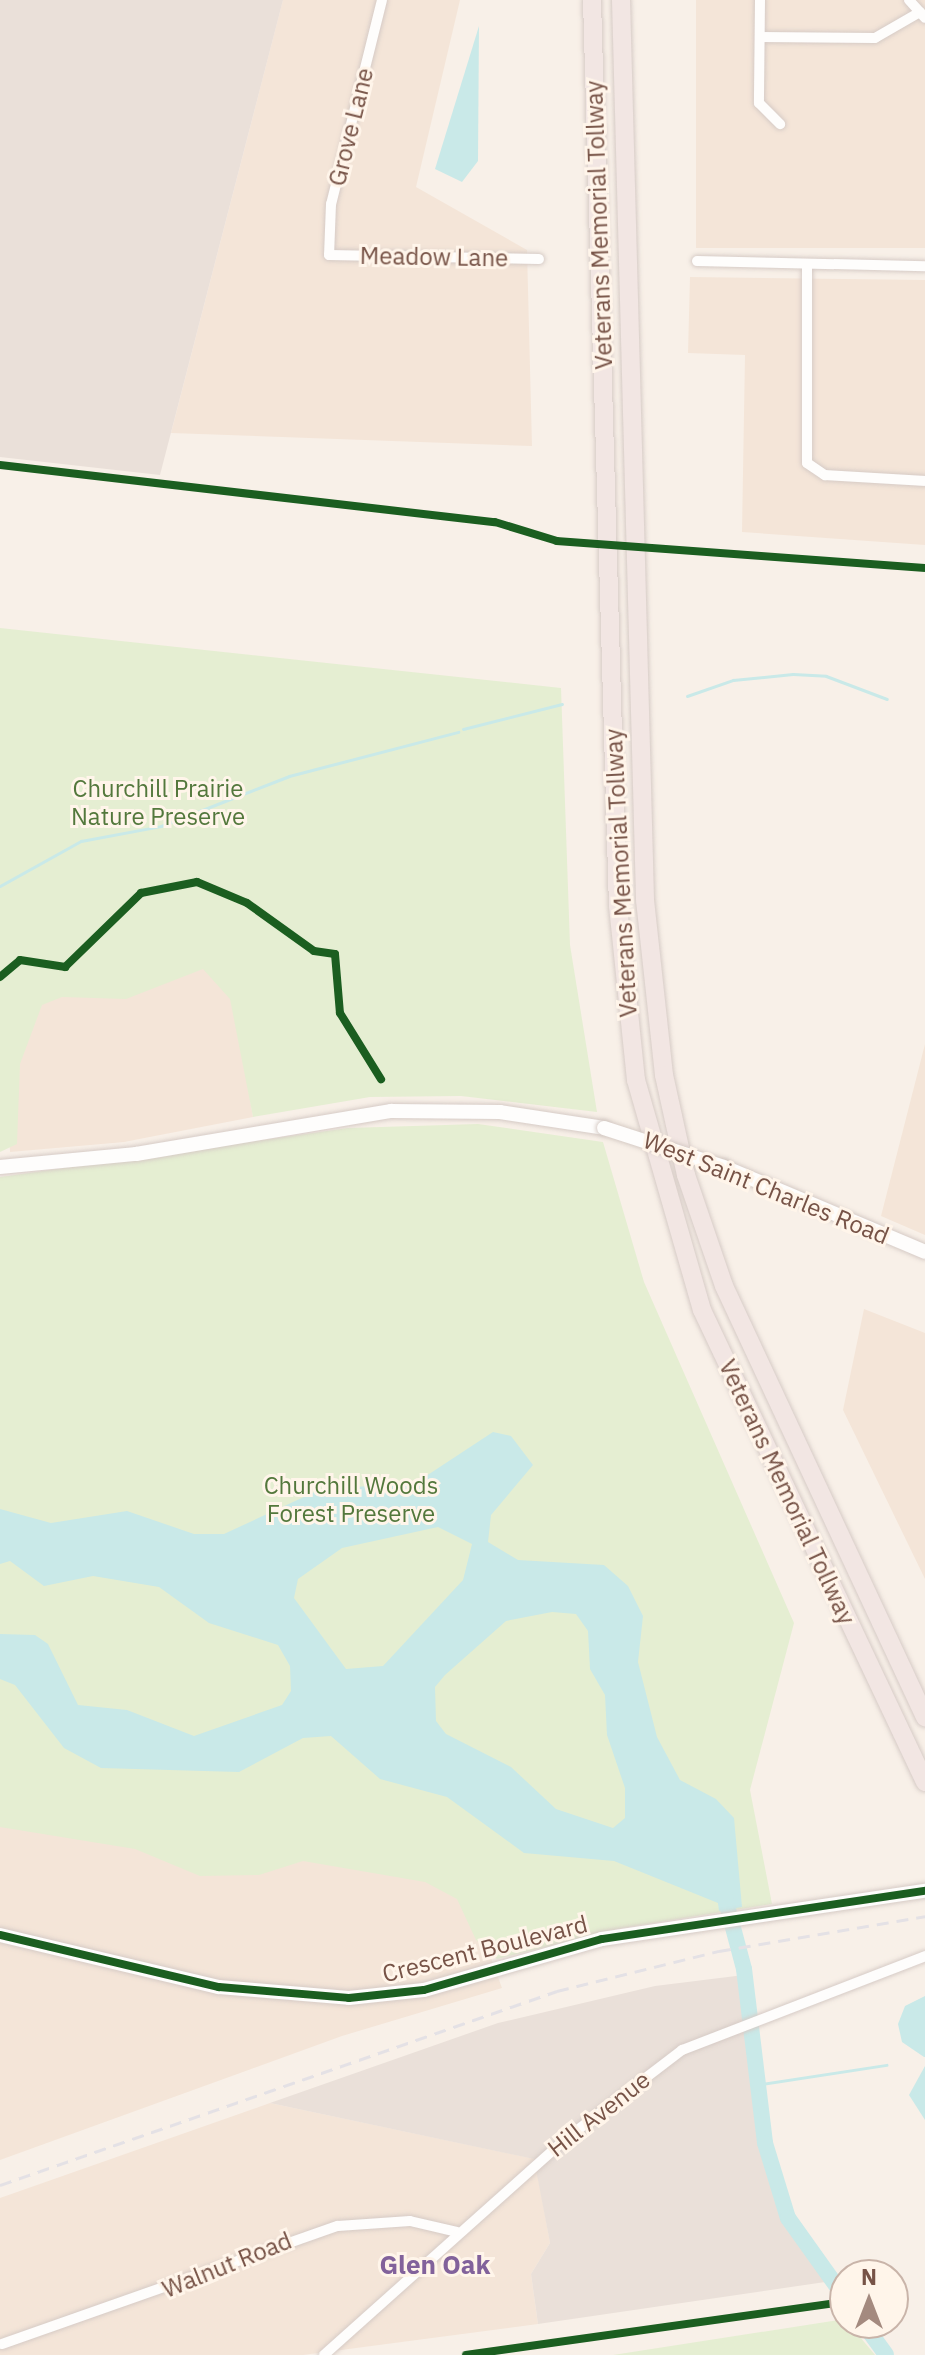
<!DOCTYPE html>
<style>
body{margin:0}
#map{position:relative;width:925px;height:2355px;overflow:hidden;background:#f8f0e8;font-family:"IBM Plex Sans",sans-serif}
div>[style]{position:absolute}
.residential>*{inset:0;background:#f4e5d8;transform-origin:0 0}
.industrial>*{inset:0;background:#eae0d9}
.green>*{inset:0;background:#e5eed2}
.water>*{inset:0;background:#c9e9e8}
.stream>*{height:3px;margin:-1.5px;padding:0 1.5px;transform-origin:1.5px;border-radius:1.5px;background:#c9e9e8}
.river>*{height:16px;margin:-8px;padding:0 8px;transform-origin:8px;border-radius:8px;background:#c9e9e8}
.roads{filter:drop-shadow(0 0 2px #d6cbc6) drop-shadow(0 0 2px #d6cbc6)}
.street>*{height:10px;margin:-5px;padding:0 5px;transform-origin:5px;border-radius:5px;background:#fefdfc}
.secondary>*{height:14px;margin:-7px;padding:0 7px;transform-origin:7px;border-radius:7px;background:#fefdfc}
.highway>*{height:18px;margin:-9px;padding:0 9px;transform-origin:9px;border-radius:9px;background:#f2e6e3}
.rail>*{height:3px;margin-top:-1.5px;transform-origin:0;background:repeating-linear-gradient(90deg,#e4e1e5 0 12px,transparent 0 20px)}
.bridges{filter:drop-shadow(0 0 2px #d6cbc5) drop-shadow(0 0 2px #d6cbc5)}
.secondary-bridge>*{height:14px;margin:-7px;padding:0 7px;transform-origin:7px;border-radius:7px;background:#fefdfc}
.cycleway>*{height:8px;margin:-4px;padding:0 4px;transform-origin:4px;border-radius:4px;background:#1b5e20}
span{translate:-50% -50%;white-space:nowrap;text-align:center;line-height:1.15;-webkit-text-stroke:6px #fff5ea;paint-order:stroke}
.street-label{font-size:24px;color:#775347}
.park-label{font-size:24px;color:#53783c}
.neighbourhood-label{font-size:26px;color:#82629b;font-weight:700}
.north{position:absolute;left:829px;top:2259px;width:80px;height:80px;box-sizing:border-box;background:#fff5ea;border:2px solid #c9b4a9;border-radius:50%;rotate:0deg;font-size:22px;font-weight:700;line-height:32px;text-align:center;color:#775347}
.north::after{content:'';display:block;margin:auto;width:28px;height:36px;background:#a48a7f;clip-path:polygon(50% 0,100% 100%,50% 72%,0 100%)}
</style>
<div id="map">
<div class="residential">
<i style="clip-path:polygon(283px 0,460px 0,416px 187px,527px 250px,532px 446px,171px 433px)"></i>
<i style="left:696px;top:0;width:229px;height:248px"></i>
<i style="clip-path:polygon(690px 277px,925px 280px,925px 545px,742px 532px,745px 355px,688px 353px)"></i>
<i style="clip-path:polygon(226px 953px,253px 1117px,124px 1142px,10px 1152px,6px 1064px,26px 983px)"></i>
<i style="clip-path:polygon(925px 1044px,925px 1235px,881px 1216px)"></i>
<i style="clip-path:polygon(864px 1309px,925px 1333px,925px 1579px,843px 1410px)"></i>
<i style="clip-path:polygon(0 1821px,455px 1861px,502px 1988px,342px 2036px,0 2160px)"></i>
<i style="clip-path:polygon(270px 2103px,535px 2159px,550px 2243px,531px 2274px,538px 2324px,303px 2355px,0 2355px,0 2198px)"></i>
</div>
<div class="industrial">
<i style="clip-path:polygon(0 0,283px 0,160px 475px,0 457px)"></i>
<i style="clip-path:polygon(744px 1975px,765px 2143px,788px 2218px,832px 2281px,538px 2324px,531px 2274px,550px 2243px,534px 2159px,270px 2103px,498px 2023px,655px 1986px)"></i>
</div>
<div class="green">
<i style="clip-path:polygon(0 628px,561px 688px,570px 945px,597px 1112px,461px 1096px,370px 1097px,253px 1117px,230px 999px,203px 969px,126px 999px,62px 997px,42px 1005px,20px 1064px,17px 1144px,0 1152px)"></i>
<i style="clip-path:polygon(478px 1124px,603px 1142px,644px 1282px,794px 1623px,750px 1790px,772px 1904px,622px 1928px,497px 1959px,476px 1940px,457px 1899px,425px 1882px,303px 1861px,259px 1875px,200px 1876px,135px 1849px,0 1827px,0 1177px,348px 1128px)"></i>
<i style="clip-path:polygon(845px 2319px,875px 2355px,613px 2355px)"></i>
</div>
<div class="water">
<i style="clip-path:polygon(479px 26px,478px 161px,462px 182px,435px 169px)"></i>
<i style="clip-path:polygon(evenodd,493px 1432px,511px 1436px,533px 1465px,491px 1515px,488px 1542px,518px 1560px,604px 1565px,628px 1586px,643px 1616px,638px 1662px,657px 1737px,680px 1780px,716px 1799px,734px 1818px,742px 1907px,719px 1911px,718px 1903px,614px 1861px,524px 1853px,447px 1797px,380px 1779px,331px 1736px,303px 1738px,239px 1772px,101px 1768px,64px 1748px,15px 1685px,0 1679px,0 1634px,35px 1635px,48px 1644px,78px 1705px,127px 1710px,194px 1736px,282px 1705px,291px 1691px,290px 1666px,278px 1645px,209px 1623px,159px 1587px,93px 1576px,44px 1586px,10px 1561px,0 1564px,0 1509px,51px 1523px,127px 1511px,194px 1534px,224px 1534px,319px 1490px,417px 1482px,493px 1432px,438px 1527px,472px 1544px,463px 1580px,383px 1666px,346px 1669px,294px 1598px,298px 1579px,342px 1548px,438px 1527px,493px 1432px,552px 1612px,576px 1614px,588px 1631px,590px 1669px,605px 1695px,607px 1735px,625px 1788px,625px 1818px,613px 1828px,556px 1809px,511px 1767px,446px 1734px,436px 1721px,435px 1687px,445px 1675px,506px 1621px,552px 1612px)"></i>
<i style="clip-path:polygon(925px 1996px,925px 2057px,924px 2057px,902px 2042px,898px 2024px,905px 2006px)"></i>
<i style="clip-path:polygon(925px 2066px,925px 2120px,909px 2095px)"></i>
</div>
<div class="stream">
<i style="left:687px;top:696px;width:49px;rotate:-19.2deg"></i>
<i style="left:733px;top:680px;width:60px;rotate:-5.7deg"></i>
<i style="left:793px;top:674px;width:33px;rotate:3deg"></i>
<i style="left:826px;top:676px;width:65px;rotate:20.7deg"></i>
<i style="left:463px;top:729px;width:102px;rotate:-14.2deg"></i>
<i style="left:0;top:886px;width:93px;rotate:-29.1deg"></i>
<i style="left:81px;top:841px;width:81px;rotate:-10.6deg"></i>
<i style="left:161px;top:826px;width:137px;rotate:-21.3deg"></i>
<i style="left:289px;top:776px;width:175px;rotate:-14.6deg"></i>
<i style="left:755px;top:2085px;width:133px;rotate:-8.7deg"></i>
</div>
<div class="river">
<i style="left:723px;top:1890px;width:82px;rotate:75.1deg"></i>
<i style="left:744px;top:1969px;width:175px;rotate:83.1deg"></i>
<i style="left:765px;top:2143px;width:78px;rotate:73deg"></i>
<i style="left:788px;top:2218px;width:98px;rotate:54.5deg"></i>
<i style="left:863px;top:2323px;width:39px;rotate:54deg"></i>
</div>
<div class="roads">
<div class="street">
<i style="left:382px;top:0;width:210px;rotate:104deg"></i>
<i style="left:331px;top:204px;width:51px;rotate:92.2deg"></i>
<i style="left:329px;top:255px;width:210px;rotate:1.1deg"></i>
<i style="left:760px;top:0;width:103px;rotate:90.6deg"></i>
<i style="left:759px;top:103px;width:30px;rotate:45deg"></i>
<i style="left:909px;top:0;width:24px;rotate:48deg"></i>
<i style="left:760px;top:37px;width:115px;rotate:0.5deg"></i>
<i style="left:875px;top:38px;width:52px;rotate:-30deg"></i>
<i style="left:697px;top:261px;width:228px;rotate:1.3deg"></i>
<i style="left:807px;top:264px;width:199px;rotate:90deg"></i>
<i style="left:807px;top:463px;width:22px;rotate:34deg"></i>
<i style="left:825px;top:475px;width:100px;rotate:3.4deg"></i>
<i style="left:2px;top:2344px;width:356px;rotate:-19.4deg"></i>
<i style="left:338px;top:2226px;width:72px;rotate:-4deg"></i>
<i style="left:410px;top:2221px;width:48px;rotate:13.2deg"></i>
<i style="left:324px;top:2355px;width:326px;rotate:-41.8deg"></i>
<i style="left:567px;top:2138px;width:145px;rotate:-37.4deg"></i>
<i style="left:682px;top:2050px;width:261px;rotate:-21.1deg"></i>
</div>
<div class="secondary">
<i style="left:0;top:1167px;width:137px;rotate:-5.5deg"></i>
<i style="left:136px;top:1154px;width:259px;rotate:-9.6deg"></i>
<i style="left:391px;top:1111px;width:109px;rotate:0.5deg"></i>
<i style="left:500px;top:1112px;width:105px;rotate:8.7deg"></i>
<i style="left:724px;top:1167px;width:218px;rotate:22.9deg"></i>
<i style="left:0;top:1935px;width:225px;rotate:13.4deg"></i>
<i style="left:219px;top:1987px;width:130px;rotate:4.8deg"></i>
<i style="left:349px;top:1998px;width:75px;rotate:-6.1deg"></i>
<i style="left:424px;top:1990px;width:185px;rotate:-16deg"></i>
<i style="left:602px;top:1939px;width:327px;rotate:-8.5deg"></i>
</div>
<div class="highway">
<i style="left:592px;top:0;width:906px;rotate:88.36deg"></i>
<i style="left:618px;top:906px;width:175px;rotate:84.1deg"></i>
<i style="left:636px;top:1080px;width:239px;rotate:74deg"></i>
<i style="left:702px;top:1310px;width:522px;rotate:64.71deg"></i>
<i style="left:621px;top:0;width:900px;rotate:88.47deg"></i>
<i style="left:645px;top:900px;width:176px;rotate:83.8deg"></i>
<i style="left:664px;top:1075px;width:102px;rotate:77.6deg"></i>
<i style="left:686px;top:1175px;width:117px;rotate:71.1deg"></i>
<i style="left:724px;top:1286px;width:476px;rotate:65deg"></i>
</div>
</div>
<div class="rail">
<i style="left:0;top:2185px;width:590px;rotate:-19.2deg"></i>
<i style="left:557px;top:1991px;width:167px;rotate:-13.9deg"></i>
<i style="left:719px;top:1951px;width:209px;rotate:-9.6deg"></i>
</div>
<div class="bridges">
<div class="secondary-bridge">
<i style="left:604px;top:1128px;width:126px;rotate:18deg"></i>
</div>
</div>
<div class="cycleway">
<i style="left:0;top:465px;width:498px;rotate:6.6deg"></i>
<i style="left:495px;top:522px;width:65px;rotate:17deg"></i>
<i style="left:557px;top:541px;width:369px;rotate:4.2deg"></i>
<i style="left:0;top:977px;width:26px;rotate:-40deg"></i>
<i style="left:20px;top:960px;width:46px;rotate:8.8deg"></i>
<i style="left:65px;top:967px;width:106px;rotate:-44.2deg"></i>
<i style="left:141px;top:893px;width:57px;rotate:-11.1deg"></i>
<i style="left:197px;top:882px;width:54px;rotate:22.8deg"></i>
<i style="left:247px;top:903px;width:82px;rotate:35.6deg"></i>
<i style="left:314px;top:951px;width:21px;rotate:8deg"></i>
<i style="left:335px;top:954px;width:59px;rotate:85.2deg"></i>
<i style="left:340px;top:1013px;width:78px;rotate:58.2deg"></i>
<i style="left:0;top:1935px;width:225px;rotate:13.4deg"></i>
<i style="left:219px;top:1987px;width:130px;rotate:4.8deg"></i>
<i style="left:349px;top:1998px;width:75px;rotate:-6.1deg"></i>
<i style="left:424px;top:1990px;width:185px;rotate:-16deg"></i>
<i style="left:602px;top:1939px;width:327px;rotate:-8.5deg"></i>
<i style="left:466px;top:2355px;width:383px;rotate:-8deg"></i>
</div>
<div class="street-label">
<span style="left:351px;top:127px;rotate:-76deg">Grove Lane</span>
<span style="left:599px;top:225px;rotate:-92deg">Veterans Memorial Tollway</span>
<span style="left:434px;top:257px;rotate:1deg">Meadow Lane</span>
<span style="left:621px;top:873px;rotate:-93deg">Veterans Memorial Tollway</span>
<span style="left:766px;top:1188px;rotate:22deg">West Saint Charles Road</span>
<span style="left:787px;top:1492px;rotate:65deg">Veterans Memorial Tollway</span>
<span style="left:485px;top:1949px;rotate:-14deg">Crescent Boulevard</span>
<span style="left:599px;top:2114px;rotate:-38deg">Hill Avenue</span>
<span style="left:227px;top:2265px;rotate:-22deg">Walnut Road</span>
</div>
<div class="park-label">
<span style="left:158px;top:803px">Churchill Prairie<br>Nature Preserve</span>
<span style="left:351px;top:1500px">Churchill Woods<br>Forest Preserve</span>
</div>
<div class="neighbourhood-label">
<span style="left:435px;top:2265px">Glen Oak</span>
</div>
<div class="north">N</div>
</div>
